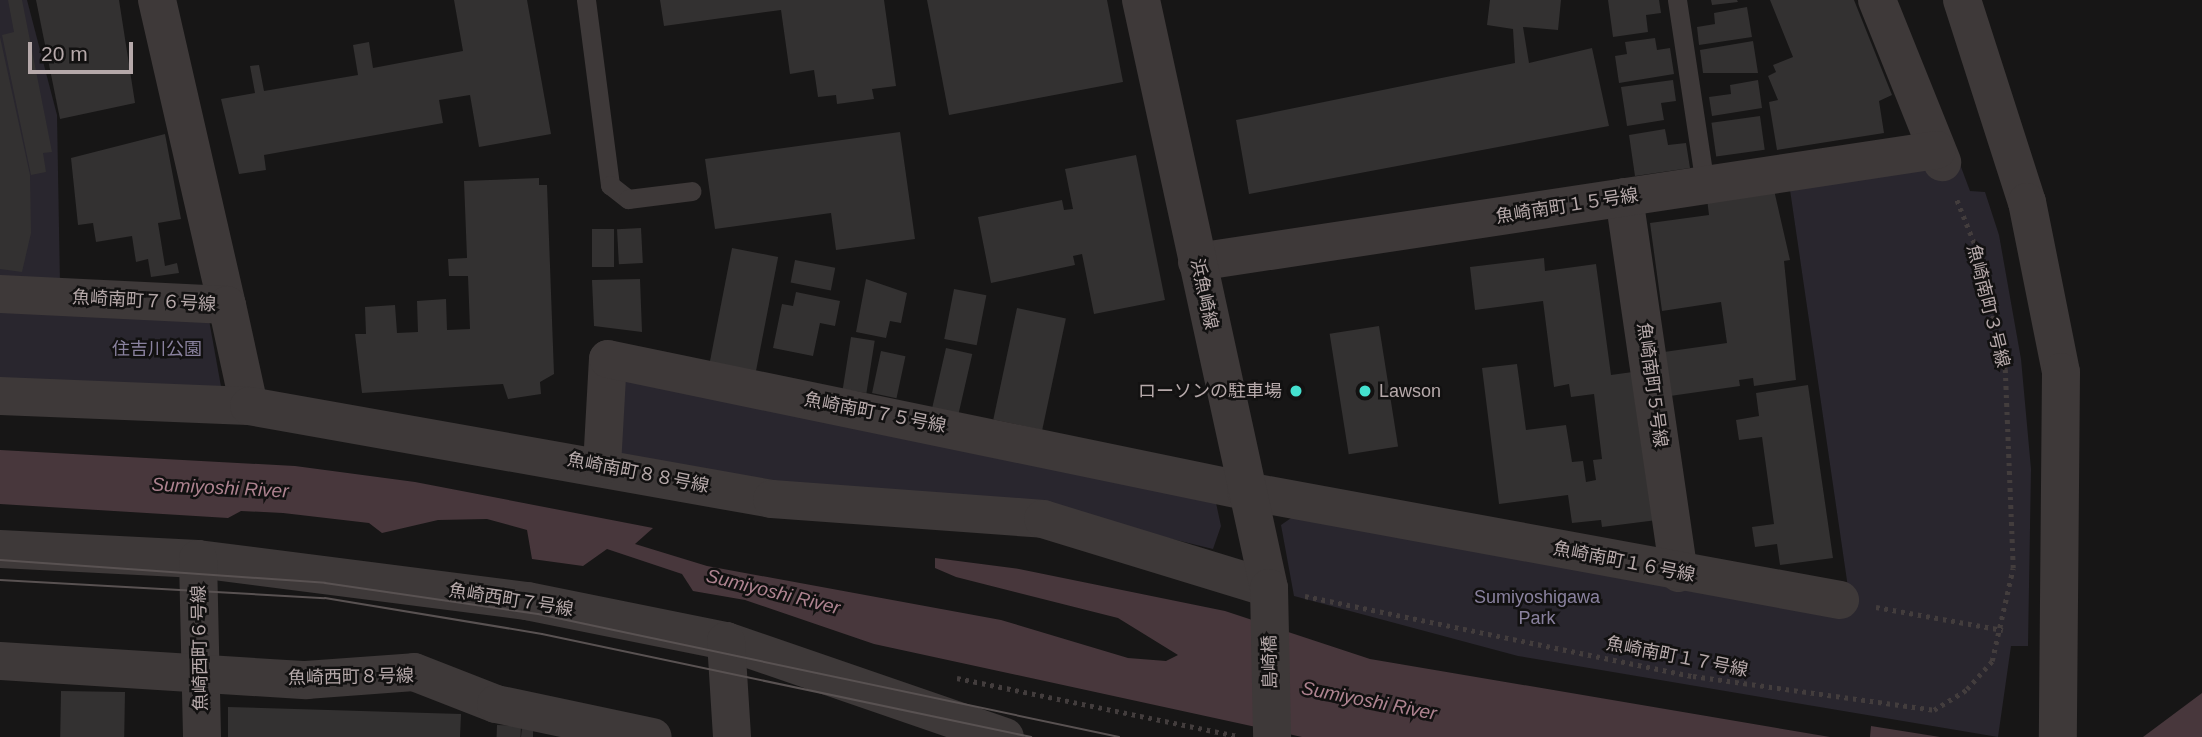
<!DOCTYPE html>
<meta charset="utf-8">
<style>
body{margin:0}
#map{position:relative;width:2202px;height:737px;overflow:hidden;background:#171616;font-family:Helvetica,"Noto Sans JP",sans-serif}
div>[style]{position:absolute}
.green>*{inset:0;background:#29262e}
.water>*{inset:0;background:#48373c}
.building>*{inset:0;background:#333131;transform-origin:0 0}
.path>*{height:4.5px;margin-top:-2.25px;transform-origin:0;background:repeating-linear-gradient(90deg,#433d3d 0 3.5px,transparent 0 8.5px)}
.service>*{height:19px;margin:-9.5px;padding:0 9.5px;transform-origin:9.5px;border-radius:9.5px;background:#3e3939}
.minor>*{height:38px;margin:-19px;padding:0 19px;transform-origin:19px;border-radius:19px;background:#3e3939}
.tertiary>*{height:38px;margin:-19px;padding:0 19px;transform-origin:19px;border-radius:19px;background:#3e3939}
.tram>*{height:2px;margin:-1px;padding:0 1px;transform-origin:1px;border-radius:1px;background:#595252}
.dots>*{width:19px;height:19px;translate:-50% -50%;box-sizing:border-box;border:4px solid #121111;border-radius:50%}
span{translate:-50% -50%;white-space:nowrap;text-align:center;line-height:1.15;-webkit-text-stroke:5px #121111;paint-order:stroke}
.street-label{font-size:18px;color:#b6a9aa}
.park-label{font-size:18px;color:#8a829f}
.poi-label{font-size:18px;color:#b6a9aa}
.right{translate:-100% -50%;text-align:right}
.left{translate:0 -50%;text-align:left}
.water-label{font-size:19px;color:#ae8390;font-style:italic}
.scale{position:absolute;left:28px;top:42px;width:105px;height:32px;box-sizing:border-box;border:4px solid #b6a9aa;border-top:0;padding-left:9px;font-size:21px;line-height:24px;white-space:nowrap;color:#b6a9aa;-webkit-text-stroke:5px #121111;paint-order:stroke}
</style>
<div id="map">
<div class="green">
<i style="clip-path:polygon(0 0,27px 0,57px 115px,60px 285px,0 282px)"></i>
<i style="clip-path:polygon(1958px 159px,1970px 191px,1985px 192px,1999px 235px,2021px 359px,2031px 469px,2028px 646px,2011px 646px,1998px 737px,1518px 656px,1294px 596px,1281px 525px,1297px 514px,1852px 615px,1789px 183px)"></i>
<i style="clip-path:polygon(0 302px,209px 320px,222px 392px,0 383px)"></i>
<i style="clip-path:polygon(617px 373px,1213px 489px,1221px 526px,1213px 549px,1045px 508px,775px 488px,614px 452px)"></i>
</div>
<div class="water">
<i style="clip-path:polygon(0 450px,295px 466px,415px 482px,653px 528px,635px 544px,707px 566px,1001px 620px,1128px 658px,1166px 661px,1178px 655px,1118px 618px,956px 577px,935px 568px,935px 558px,1019px 569px,1225px 611px,1370px 659px,1830px 737px,1302px 737px,874px 644px,745px 600px,693px 591px,682px 574px,607px 549px,583px 566px,532px 559px,527px 530px,487px 519px,438px 520px,382px 533px,369px 523px,283px 513px,241px 511px,228px 518px,0 504px)"></i>
<i style="clip-path:polygon(2202px 693px,2202px 737px,2143px 737px)"></i>
<i style="clip-path:polygon(1871px 726px,1940px 737px,1870px 737px)"></i>
</div>
<div class="building">
<i style="clip-path:polygon(8px 0,22px 0,52px 152px,43px 153px,46px 172px,31px 175px,2px 35px,14px 32px)"></i>
<i style="clip-path:polygon(36px 0,119px 0,135px 103px,60px 119px)"></i>
<i style="clip-path:polygon(454px 0,527px 0,551px 134px,479px 147px,470px 95px,439px 100px,443px 123px,264px 155px,266px 170px,239px 174px,221px 99px,255px 93px,250px 66px,259px 65px,264px 91px,358px 75px,353px 45px,369px 42px,373px 68px,463px 51px)"></i>
<i style="clip-path:polygon(660px 0,884px 0,896px 86px,872px 89px,874px 99px,837px 104px,836px 95px,818px 97px,814px 70px,790px 74px,781px 10px,664px 26px)"></i>
<i style="clip-path:polygon(927px 0,1107px 0,1123px 82px,949px 115px)"></i>
<i style="clip-path:polygon(1490px 0,1561px 0,1558px 30px,1523px 27px,1529px 63px,1592px 48px,1609px 126px,1249px 194px,1236px 120px,1515px 63px,1513px 29px,1487px 25px)"></i>
<i style="clip-path:polygon(1608px 0,1659px 0,1661px 13px,1646px 15px,1648px 32px,1613px 37px)"></i>
<i style="clip-path:polygon(1711px 0,1737px 0,1738px 2px,1712px 5px)"></i>
<i style="clip-path:polygon(1770px 0,1854px 0,1892px 95px,1879px 101px,1884px 133px,1777px 150px,1769px 102px,1778px 100px,1768px 76px,1776px 72px,1773px 65px,1793px 57px)"></i>
<i style="clip-path:polygon(1747px 7px,1752px 37px,1699px 45px,1697px 27px,1715px 24px,1714px 13px)"></i>
<i style="clip-path:polygon(0 37px,30px 175px,31px 233px,22px 272px,0 269px)"></i>
<i style="clip-path:polygon(1655px 38px,1657px 50px,1670px 48px,1674px 74px,1619px 83px,1615px 56px,1627px 54px,1625px 42px)"></i>
<i style="clip-path:polygon(1753px 41px,1758px 73px,1703px 73px,1700px 50px)"></i>
<i style="clip-path:polygon(1673px 80px,1676px 101px,1661px 103px,1664px 120px,1627px 126px,1621px 87px)"></i>
<i style="clip-path:polygon(1758px 80px,1762px 108px,1712px 116px,1709px 97px,1731px 94px,1730px 85px)"></i>
<i style="left:1760px;top:116px;width:34px;height:49px;rotate:82deg"></i>
<i style="clip-path:polygon(1665px 129px,1668px 145px,1686px 143px,1690px 168px,1635px 176px,1629px 135px)"></i>
<i style="clip-path:polygon(900px 132px,915px 239px,836px 250px,831px 213px,715px 229px,705px 159px)"></i>
<i style="clip-path:polygon(165px 134px,181px 219px,158px 223px,165px 266px,177px 263px,179px 273px,151px 277px,148px 259px,136px 262px,132px 236px,96px 242px,93px 223px,78px 225px,71px 158px)"></i>
<i style="clip-path:polygon(1136px 155px,1165px 300px,1094px 314px,1082px 254px,1073px 256px,1075px 265px,991px 283px,978px 217px,1062px 200px,1064px 210px,1073px 209px,1065px 169px)"></i>
<i style="clip-path:polygon(539px 178px,539px 185px,547px 185px,554px 374px,540px 382px,541px 394px,508px 399px,503px 384px,362px 393px,355px 334px,366px 334px,365px 307px,395px 305px,397px 333px,418px 332px,417px 301px,446px 299px,447px 330px,470px 329px,468px 276px,449px 276px,448px 259px,467px 258px,464px 181px)"></i>
<i style="clip-path:polygon(1774px 190px,1790px 260px,1784px 261px,1796px 380px,1754px 386px,1753px 378px,1739px 380px,1740px 386px,1670px 396px,1664px 352px,1727px 343px,1721px 302px,1662px 311px,1650px 223px,1709px 215px,1707px 199px)"></i>
<i style="left:641px;top:228px;width:35px;height:24px;rotate:87deg"></i>
<i style="left:592px;top:229px;width:22px;height:38px"></i>
<i style="left:732px;top:248px;width:47px;height:119px;rotate:11deg"></i>
<i style="clip-path:polygon(1544px 258px,1545px 271px,1596px 264px,1611px 375px,1640px 371px,1657px 520px,1602px 527px,1601px 520px,1572px 523px,1568px 495px,1499px 504px,1482px 368px,1517px 364px,1526px 430px,1566px 425px,1572px 462px,1583px 461px,1586px 482px,1596px 480px,1593px 460px,1602px 459px,1594px 394px,1571px 397px,1569px 384px,1554px 387px,1543px 301px,1475px 310px,1470px 267px)"></i>
<i style="left:795px;top:260px;width:41px;height:23px;rotate:11deg"></i>
<i style="clip-path:polygon(640px 279px,642px 332px,594px 326px,592px 280px)"></i>
<i style="clip-path:polygon(866px 279px,907px 293px,901px 323px,890px 321px,886px 338px,856px 332px)"></i>
<i style="left:954px;top:289px;width:33px;height:51px;rotate:11deg"></i>
<i style="clip-path:polygon(796px 292px,840px 301px,835px 326px,820px 323px,813px 356px,773px 348px,782px 304px,793px 306px)"></i>
<i style="left:1017px;top:308px;width:50px;height:114px;rotate:12deg"></i>
<i style="left:1379px;top:326px;width:122px;height:50px;rotate:81deg"></i>
<i style="left:851px;top:337px;width:24px;height:53px;rotate:9deg"></i>
<i style="left:946px;top:348px;width:27px;height:62px;rotate:13deg"></i>
<i style="left:881px;top:351px;width:25px;height:43px;rotate:12deg"></i>
<i style="clip-path:polygon(1808px 385px,1833px 558px,1780px 565px,1777px 544px,1755px 547px,1752px 527px,1774px 524px,1762px 437px,1739px 440px,1736px 420px,1759px 416px,1756px 393px)"></i>
<i style="left:61px;top:691px;width:64px;height:46px;rotate:1deg"></i>
<i style="clip-path:polygon(228px 707px,461px 714px,460px 737px,228px 737px)"></i>
<i style="left:497px;top:725px;width:24px;height:12px;rotate:2deg"></i>
<i style="clip-path:polygon(522px 728px,533px 729px,533px 737px,521px 737px)"></i>
</div>
<div class="path">
<i style="left:1305px;top:596px;width:396px;rotate:11.7deg"></i>
<i style="left:1693px;top:676px;width:243px;rotate:8deg"></i>
<i style="left:1934px;top:710px;width:39px;rotate:-32deg"></i>
<i style="left:1967px;top:689px;width:38px;rotate:-48deg"></i>
<i style="left:1992px;top:661px;width:95px;rotate:-77.3deg"></i>
<i style="left:2013px;top:568px;width:199px;rotate:-92.3deg"></i>
<i style="left:2005px;top:369px;width:121px;rotate:-103.3deg"></i>
<i style="left:1977px;top:251px;width:59px;rotate:-111.8deg"></i>
<i style="left:1876px;top:607px;width:129px;rotate:10.3deg"></i>
<i style="left:957px;top:678px;width:286px;rotate:11.7deg"></i>
</div>
<div class="service">
<i style="left:586px;top:0;width:187px;rotate:82.6deg"></i>
<i style="left:610px;top:185px;width:23px;rotate:38deg"></i>
<i style="left:628px;top:199px;width:64px;rotate:-7.1deg"></i>
<i style="left:1677px;top:0;width:187px;rotate:81.4deg"></i>
</div>
<div class="minor">
<i style="left:157px;top:0;width:313px;rotate:77.1deg"></i>
<i style="left:1877px;top:0;width:175px;rotate:68.1deg"></i>
<i style="left:1624px;top:197px;width:380px;rotate:81.7deg"></i>
<i style="left:1197px;top:262px;width:748px;rotate:-8.61deg"></i>
<i style="left:0;top:294px;width:227px;rotate:2.8deg"></i>
<i style="left:227px;top:305px;width:103px;rotate:77.7deg"></i>
<i style="left:0;top:396px;width:249px;rotate:2.3deg"></i>
<i style="left:249px;top:406px;width:531px;rotate:10.08deg"></i>
<i style="left:772px;top:499px;width:272px;rotate:4.2deg"></i>
<i style="left:1043px;top:519px;width:236px;rotate:17deg"></i>
<i style="left:602px;top:466px;width:107px;rotate:-86.8deg"></i>
<i style="left:608px;top:359px;width:652px;rotate:11.69deg"></i>
<i style="left:1246px;top:491px;width:604px;rotate:10.4deg"></i>
<i style="left:0;top:549px;width:198px;rotate:2.9deg"></i>
<i style="left:198px;top:559px;width:332px;rotate:7.3deg"></i>
<i style="left:527px;top:601px;width:203px;rotate:11.4deg"></i>
<i style="left:726px;top:641px;width:295px;rotate:19deg"></i>
<i style="left:198px;top:559px;width:178px;rotate:88.7deg"></i>
<i style="left:726px;top:641px;width:96px;rotate:86.4deg"></i>
<i style="left:0;top:661px;width:307px;rotate:3.6deg"></i>
<i style="left:306px;top:680px;width:108px;rotate:-4.2deg"></i>
<i style="left:414px;top:672px;width:88px;rotate:21.3deg"></i>
<i style="left:496px;top:704px;width:160px;rotate:11.9deg"></i>
</div>
<div class="tertiary">
<i style="left:1141px;top:0;width:602px;rotate:77.72deg"></i>
<i style="left:1269px;top:588px;width:149px;rotate:88.8deg"></i>
<i style="left:1962px;top:0;width:212px;rotate:72.2deg"></i>
<i style="left:2027px;top:202px;width:173px;rotate:78.7deg"></i>
<i style="left:2061px;top:372px;width:365px;rotate:90.5deg"></i>
</div>
<div class="tram">
<i style="left:0;top:560px;width:326px;rotate:4deg"></i>
<i style="left:325px;top:583px;width:215px;rotate:8.3deg"></i>
<i style="left:538px;top:614px;width:594px;rotate:11.95deg"></i>
<i style="left:0;top:580px;width:325px;rotate:3.2deg"></i>
<i style="left:325px;top:598px;width:220px;rotate:9.4deg"></i>
<i style="left:542px;top:634px;width:500px;rotate:11.9deg"></i>
</div>
<div class="dots">
<i style="left:1296px;top:391px;background:#44e1cf"></i>
<i style="left:1365px;top:391px;background:#44e1cf"></i>
</div>
<div class="street-label">
<span style="left:1567px;top:206px;rotate:-9deg">魚崎南町１５号線</span>
<span style="left:1204px;top:294px;rotate:78deg">浜魚崎線</span>
<span style="left:144px;top:301px;rotate:3deg">魚崎南町７６号線</span>
<span style="left:1988px;top:306px;rotate:76deg">魚崎南町３号線</span>
<span style="left:1652px;top:385px;rotate:82deg">魚崎南町５号線</span>
<span style="left:875px;top:413px;rotate:11deg">魚崎南町７５号線</span>
<span style="left:638px;top:473px;rotate:11deg">魚崎南町８８号線</span>
<span style="left:1624px;top:562px;rotate:11deg">魚崎南町１６号線</span>
<span style="left:511px;top:600px;rotate:9deg">魚崎西町７号線</span>
<span style="left:200px;top:648px;rotate:-91deg">魚崎西町６号線</span>
<span style="left:1677px;top:657px;rotate:11deg">魚崎南町１７号線</span>
<span style="left:1270px;top:662px;rotate:-91deg">島崎橋</span>
<span style="left:351px;top:677px;rotate:-1deg">魚崎西町８号線</span>
</div>
<div class="park-label">
<span style="left:157px;top:349px">住吉川公園</span>
<span style="left:1537px;top:608px">Sumiyoshigawa<br>Park</span>
</div>
<div class="poi-label">
<span class="right" style="left:1282px;top:391px">ローソンの駐車場</span>
<span class="left" style="left:1379px;top:391px">Lawson</span>
</div>
<div class="water-label">
<span style="left:220px;top:488px;rotate:3deg">Sumiyoshi River</span>
<span style="left:773px;top:592px;rotate:14deg">Sumiyoshi River</span>
<span style="left:1369px;top:701px;rotate:11deg">Sumiyoshi River</span>
</div>
<div class="scale">20 m</div>
</div>
